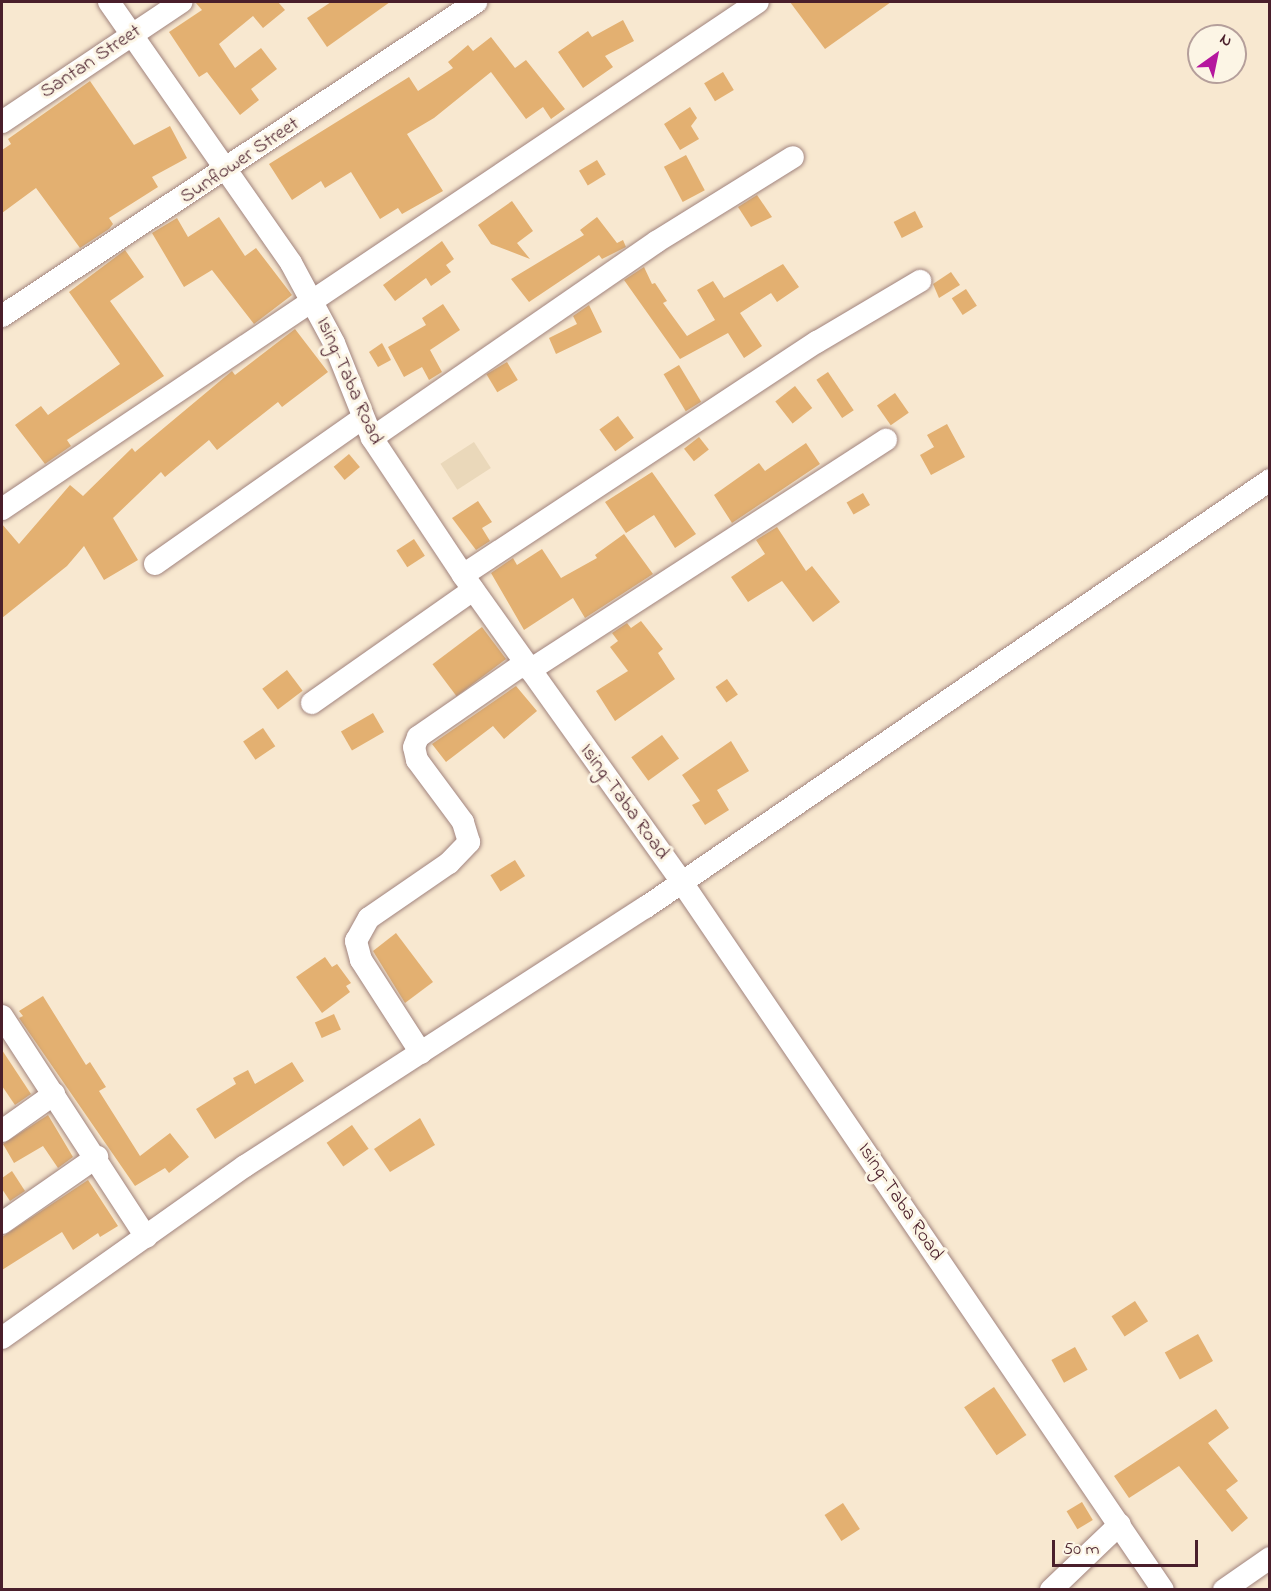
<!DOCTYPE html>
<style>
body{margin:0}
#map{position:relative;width:1271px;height:1591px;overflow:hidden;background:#f8e8d0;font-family:"Indie Flower",sans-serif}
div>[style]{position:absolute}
.built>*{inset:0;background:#ead8ba;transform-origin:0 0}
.building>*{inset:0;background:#e3b071;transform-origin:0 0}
.roads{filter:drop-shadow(0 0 2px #a1847e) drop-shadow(0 0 2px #a1847e)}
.minor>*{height:22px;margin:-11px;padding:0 11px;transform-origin:11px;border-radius:11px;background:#fff}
span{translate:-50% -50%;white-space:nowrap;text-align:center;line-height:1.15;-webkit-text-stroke:6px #fcf5e5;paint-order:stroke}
.street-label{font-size:20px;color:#4a1f2b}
.frame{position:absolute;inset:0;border:3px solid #4a1f2b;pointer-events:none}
.north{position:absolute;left:1187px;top:24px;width:60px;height:60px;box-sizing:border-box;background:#fcf5e5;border:2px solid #b59f9b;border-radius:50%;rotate:33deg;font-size:16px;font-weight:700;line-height:24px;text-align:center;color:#4a1f2b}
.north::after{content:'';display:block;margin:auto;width:21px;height:27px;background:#b5179e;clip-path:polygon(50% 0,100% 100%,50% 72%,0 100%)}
.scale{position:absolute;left:1052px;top:1540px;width:146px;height:27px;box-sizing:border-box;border:3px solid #4a1f2b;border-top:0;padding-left:8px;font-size:18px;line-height:21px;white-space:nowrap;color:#4a1f2b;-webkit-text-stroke:4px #fcf5e5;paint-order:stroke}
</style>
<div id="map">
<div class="built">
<i style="left:474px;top:442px;width:31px;height:40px;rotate:57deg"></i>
</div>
<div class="building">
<i style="clip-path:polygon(195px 2px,278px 2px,285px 10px,263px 28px,253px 16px,219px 44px,235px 68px,261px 48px,277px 69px,251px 89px,259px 100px,240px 115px,207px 72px,199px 77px,169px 32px,202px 10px)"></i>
<i style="clip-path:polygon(331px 2px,390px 2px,327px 47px,307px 18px)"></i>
<i style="clip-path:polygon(790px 2px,891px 2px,825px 49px)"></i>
<i style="clip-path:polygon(623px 20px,634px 41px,605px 56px,613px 67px,583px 88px,558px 52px,588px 31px,592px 37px)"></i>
<i style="clip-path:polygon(491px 37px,515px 68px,526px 60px,565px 109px,551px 119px,543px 107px,526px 119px,491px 72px,434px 118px,407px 134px,443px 191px,402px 214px,398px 208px,380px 219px,351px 172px,325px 188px,321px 181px,292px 200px,269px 164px,409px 77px,418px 91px,453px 68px,448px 62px,468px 45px,473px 51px)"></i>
<i style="left:723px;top:72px;width:21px;height:22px;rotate:59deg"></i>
<i style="clip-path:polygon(90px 81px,134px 145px,170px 126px,187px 158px,152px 177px,158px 187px,109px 218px,113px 224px,109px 229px,80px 248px,36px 188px,2px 213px,2px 150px,11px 144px,8px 139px)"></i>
<i style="clip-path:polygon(690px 107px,697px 118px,691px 126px,699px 139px,680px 150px,664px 124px)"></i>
<i style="left:686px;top:155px;width:40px;height:25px;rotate:62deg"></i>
<i style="left:597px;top:160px;width:17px;height:21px;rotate:59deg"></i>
<i style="clip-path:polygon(757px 195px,772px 217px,751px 227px,738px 207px)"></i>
<i style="clip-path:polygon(512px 201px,533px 231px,517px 243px,530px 259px,491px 244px,478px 225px)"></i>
<i style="left:915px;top:211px;width:18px;height:24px;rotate:63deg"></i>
<i style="clip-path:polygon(219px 217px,245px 256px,256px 248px,292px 295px,254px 324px,212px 270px,184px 287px,152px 233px,177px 218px,188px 237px)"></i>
<i style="clip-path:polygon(597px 217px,617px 243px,623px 240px,626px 247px,602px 259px,599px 255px,529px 302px,511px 279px,584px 235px,580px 230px)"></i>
<i style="clip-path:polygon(442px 241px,454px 259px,446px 265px,451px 272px,431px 286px,426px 278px,395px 301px,383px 285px)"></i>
<i style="clip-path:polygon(125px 250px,144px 277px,110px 301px,164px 376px,67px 440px,71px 446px,45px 464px,15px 425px,41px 406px,48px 415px,120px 364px,69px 292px)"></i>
<i style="clip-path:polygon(783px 264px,799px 287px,777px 302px,771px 293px,740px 313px,762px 346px,744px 358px,728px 333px,680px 359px,624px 280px,644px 267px,652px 284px,655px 283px,667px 301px,663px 303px,687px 336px,715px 320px,697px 290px,713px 281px,724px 298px)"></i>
<i style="clip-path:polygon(951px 272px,960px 285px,939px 298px,933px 284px)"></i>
<i style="left:966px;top:289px;width:20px;height:17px;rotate:57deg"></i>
<i style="clip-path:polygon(443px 304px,460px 330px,430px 350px,442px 372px,429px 380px,422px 367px,404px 377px,388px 347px,426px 325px,422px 318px)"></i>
<i style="clip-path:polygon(589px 305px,602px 332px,556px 354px,549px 338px,577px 324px,573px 316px)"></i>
<i style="clip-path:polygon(295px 329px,328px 372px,282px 407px,278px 402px,217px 450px,209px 440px,165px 477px,161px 472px,113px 518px,138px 560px,104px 580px,84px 546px,67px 566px,2px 618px,2px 524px,19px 544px,70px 485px,83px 496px,132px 448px,135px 452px,232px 371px,235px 375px)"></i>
<i style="clip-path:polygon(382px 343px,391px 360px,378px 367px,369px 352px)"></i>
<i style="left:507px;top:362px;width:21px;height:24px;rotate:59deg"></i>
<i style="left:679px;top:365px;width:43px;height:18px;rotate:59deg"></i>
<i style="left:828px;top:372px;width:46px;height:14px;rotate:56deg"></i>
<i style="left:795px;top:386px;width:28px;height:25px;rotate:52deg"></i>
<i style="left:895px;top:393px;width:24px;height:22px;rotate:55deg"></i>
<i style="left:618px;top:416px;width:27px;height:23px;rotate:54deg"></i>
<i style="clip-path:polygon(947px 424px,965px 457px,931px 475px,920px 455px,934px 447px,927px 435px)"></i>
<i style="left:699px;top:437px;width:16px;height:19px;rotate:52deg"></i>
<i style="clip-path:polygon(806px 443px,820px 464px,732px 523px,714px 495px,759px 463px,765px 471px)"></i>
<i style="left:349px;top:454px;width:17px;height:20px;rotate:50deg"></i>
<i style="clip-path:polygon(652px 472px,696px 534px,675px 548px,654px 515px,626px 533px,605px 502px)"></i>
<i style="left:863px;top:493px;width:14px;height:19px;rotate:60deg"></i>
<i style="clip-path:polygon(478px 501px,492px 522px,482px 528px,490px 541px,476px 550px,452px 518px)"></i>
<i style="clip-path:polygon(777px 527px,806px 571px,812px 566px,840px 602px,813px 622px,782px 581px,748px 602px,731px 577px,765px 554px,756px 540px)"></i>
<i style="clip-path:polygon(624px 534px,653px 574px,585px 618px,573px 598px,524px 630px,491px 573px,513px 558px,517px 565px,542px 549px,561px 578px,597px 558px,595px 555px)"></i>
<i style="left:414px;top:539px;width:20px;height:21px;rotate:57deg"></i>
<i style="clip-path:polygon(641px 621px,663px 649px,658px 653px,675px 679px,615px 721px,596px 691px,628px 671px,610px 647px,618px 641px,612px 633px,627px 623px,631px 628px)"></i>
<i style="left:482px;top:627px;width:40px;height:62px;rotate:53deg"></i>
<i style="left:287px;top:670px;width:26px;height:31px;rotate:53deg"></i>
<i style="left:727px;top:679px;width:19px;height:14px;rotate:55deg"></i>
<i style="clip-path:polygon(516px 686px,537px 711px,504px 739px,493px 726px,446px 762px,432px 744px)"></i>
<i style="left:373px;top:713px;width:22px;height:37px;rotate:60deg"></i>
<i style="left:263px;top:728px;width:22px;height:24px;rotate:56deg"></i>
<i style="left:662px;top:735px;width:29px;height:38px;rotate:54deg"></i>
<i style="clip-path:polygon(731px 741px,749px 771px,717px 790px,729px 810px,705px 825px,692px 805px,700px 801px,682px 775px)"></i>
<i style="left:515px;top:860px;width:19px;height:29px;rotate:58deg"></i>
<i style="clip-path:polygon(396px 933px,433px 982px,405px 1003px,373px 951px)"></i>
<i style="clip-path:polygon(325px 957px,332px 967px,337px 964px,351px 983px,346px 986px,350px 992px,322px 1013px,296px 977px)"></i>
<i style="clip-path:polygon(43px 996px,86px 1065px,90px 1062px,106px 1087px,99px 1091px,140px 1156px,170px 1133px,189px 1157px,169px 1173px,165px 1168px,135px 1186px,19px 1018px,23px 1016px,19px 1011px)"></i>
<i style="left:334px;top:1014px;width:17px;height:21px;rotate:66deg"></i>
<i style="clip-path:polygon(2px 1050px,31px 1094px,15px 1105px,2px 1086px)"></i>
<i style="clip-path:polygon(292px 1062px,304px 1081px,215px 1139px,196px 1109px,236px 1084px,233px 1078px,248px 1070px,255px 1084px)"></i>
<i style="clip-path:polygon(48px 1115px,73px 1157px,58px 1168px,43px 1146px,14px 1163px,3px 1144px)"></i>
<i style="clip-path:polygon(420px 1118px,435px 1145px,390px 1172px,374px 1149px)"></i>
<i style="left:352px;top:1125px;width:29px;height:31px;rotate:55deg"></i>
<i style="clip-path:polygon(12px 1171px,25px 1191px,10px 1201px,2px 1189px,2px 1178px)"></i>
<i style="clip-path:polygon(88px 1180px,118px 1226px,100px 1237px,98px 1233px,73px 1250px,62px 1232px,2px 1270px,2px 1237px)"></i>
<i style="left:1135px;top:1301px;width:24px;height:28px;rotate:57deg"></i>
<i style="left:1198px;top:1334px;width:31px;height:38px;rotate:61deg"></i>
<i style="left:1075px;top:1347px;width:26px;height:27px;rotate:61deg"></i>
<i style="left:994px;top:1387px;width:58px;height:36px;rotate:56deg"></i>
<i style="clip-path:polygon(1216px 1409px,1229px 1428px,1208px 1443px,1238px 1481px,1226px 1490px,1248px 1518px,1232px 1532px,1179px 1466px,1129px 1498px,1114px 1476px)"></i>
<i style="left:1082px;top:1502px;width:21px;height:18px;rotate:59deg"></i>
<i style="left:843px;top:1503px;width:31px;height:22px;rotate:57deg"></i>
</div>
<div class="roads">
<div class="minor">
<i style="left:109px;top:2px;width:318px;rotate:55.1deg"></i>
<i style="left:291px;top:263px;width:91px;rotate:61.7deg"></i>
<i style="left:334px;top:343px;width:102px;rotate:68.2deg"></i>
<i style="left:372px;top:438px;width:164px;rotate:56.4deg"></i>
<i style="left:463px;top:575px;width:376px;rotate:54.5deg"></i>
<i style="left:681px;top:881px;width:857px;rotate:55.79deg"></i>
<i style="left:2px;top:122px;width:216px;rotate:-33.8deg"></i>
<i style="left:2px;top:316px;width:569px;rotate:-33.52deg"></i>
<i style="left:372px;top:438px;width:345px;rotate:-34.6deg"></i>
<i style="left:656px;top:242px;width:161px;rotate:-31.8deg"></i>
<i style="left:2px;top:509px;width:910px;rotate:-33.85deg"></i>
<i style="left:155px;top:564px;width:254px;rotate:-35.1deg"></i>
<i style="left:463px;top:575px;width:424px;rotate:-33.4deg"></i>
<i style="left:817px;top:342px;width:120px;rotate:-30.6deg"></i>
<i style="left:530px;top:670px;width:424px;rotate:-32.9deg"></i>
<i style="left:312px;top:703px;width:197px;rotate:-35.1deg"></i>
<i style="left:2px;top:1016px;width:264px;rotate:56.9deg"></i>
<i style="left:421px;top:1053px;width:111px;rotate:-122.8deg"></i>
<i style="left:361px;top:960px;width:20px;rotate:-105deg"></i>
<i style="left:356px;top:941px;width:26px;rotate:-61deg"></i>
<i style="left:369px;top:918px;width:97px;rotate:-34.5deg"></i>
<i style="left:449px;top:863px;width:29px;rotate:-46deg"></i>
<i style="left:469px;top:842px;width:21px;rotate:-107deg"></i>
<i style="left:463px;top:822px;width:77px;rotate:-126.6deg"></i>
<i style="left:417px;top:760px;width:13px;rotate:-103deg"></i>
<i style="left:414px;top:747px;width:11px;rotate:-68deg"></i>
<i style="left:418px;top:737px;width:130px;rotate:-34.7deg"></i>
<i style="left:2px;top:1131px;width:64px;rotate:-35.4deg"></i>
<i style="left:2px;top:1223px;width:116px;rotate:-34.8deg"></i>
<i style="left:2px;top:1338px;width:298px;rotate:-35.3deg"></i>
<i style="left:245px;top:1166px;width:477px;rotate:-32.9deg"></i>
<i style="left:646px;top:907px;width:756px;rotate:-34.38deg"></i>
<i style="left:1051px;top:1590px;width:95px;rotate:-43.7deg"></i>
<i style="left:1224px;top:1590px;width:56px;rotate:-34.8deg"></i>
</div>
</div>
<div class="street-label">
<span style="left:91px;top:62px;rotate:-34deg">Santan Street</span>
<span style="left:240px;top:161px;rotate:-34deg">Sunflower Street</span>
<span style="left:349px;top:381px;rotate:66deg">Ising-Taba Road</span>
<span style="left:624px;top:802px;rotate:54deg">Ising-Taba Road</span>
<span style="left:900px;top:1202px;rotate:56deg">Ising-Taba Road</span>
</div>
<div class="frame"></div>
<div class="north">N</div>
<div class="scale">50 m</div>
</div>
